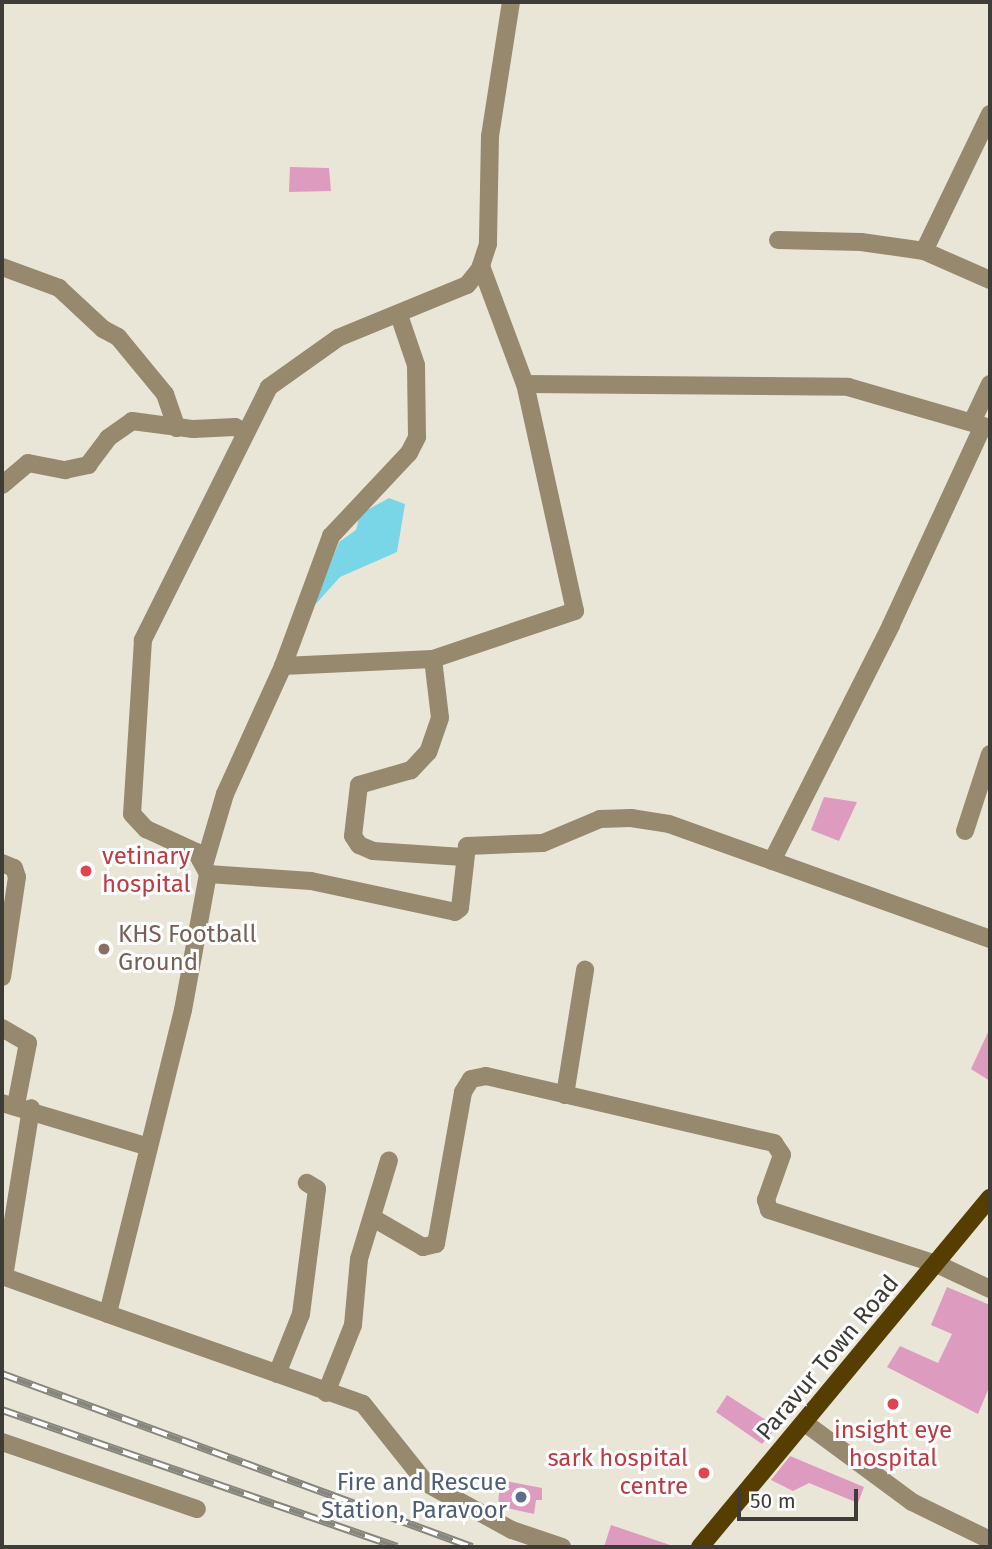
<!DOCTYPE html>
<style>
body{margin:0}
#map{position:relative;width:992px;height:1549px;overflow:hidden;background:#e9e6d8;font-family:"Fira Sans",sans-serif}
div>[style]{position:absolute}
.water>*{inset:0;background:#78d6e7}
.building>*{inset:0;background:#dd9bc0}
.minor>*{height:18px;margin:-9px;padding:0 9px;transform-origin:9px;border-radius:9px;background:#96896e}
.major>*{height:18px;margin:-9px;padding:0 9px;transform-origin:9px;border-radius:9px;background:#553e00}
.rail>*{height:8px;margin-top:-4px;transform-origin:0;background:repeating-linear-gradient(90deg,#fff 0 16px,#87867c 0 32px);box-sizing:border-box;border-block:2px solid #87867c}
.dots>*{width:19px;height:19px;translate:-50% -50%;box-sizing:border-box;border:4px solid #fff;border-radius:50%}
span{translate:-50% -50%;white-space:nowrap;text-align:center;line-height:1.15;-webkit-text-stroke:6px #fff;paint-order:stroke}
.health-label{font-size:24px;color:#be3a42}
.left{translate:0 -50%;text-align:left}
.right{translate:-100% -50%;text-align:right}
.education-label{font-size:24px;color:#785e54}
.street-label{font-size:24px;color:#3d3c36}
.service-label{font-size:24px;color:#4e5e75}
.frame{position:absolute;inset:0;border:4px solid #3d3c36;pointer-events:none}
.scale{position:absolute;left:737px;top:1489px;width:121px;height:32px;box-sizing:border-box;border:4px solid #3d3c36;border-top:0;padding-left:9px;font-size:21px;line-height:24px;white-space:nowrap;color:#3d3c36;-webkit-text-stroke:5px #fff;paint-order:stroke}
</style>
<div id="map">
<div class="water">
<i style="clip-path:polygon(389px 498px,405px 504px,397px 552px,340px 577px,313px 607px,339px 542px,356px 530px,360px 514px)"></i>
</div>
<div class="building">
<i style="clip-path:polygon(290px 167px,329px 168px,331px 191px,289px 192px)"></i>
<i style="clip-path:polygon(824px 797px,857px 802px,839px 841px,811px 830px)"></i>
<i style="clip-path:polygon(990px 1028px,990px 1081px,971px 1069px)"></i>
<i style="clip-path:polygon(947px 1287px,990px 1305px,990px 1385px,978px 1414px,887px 1367px,900px 1346px,938px 1363px,952px 1334px,931px 1325px)"></i>
<i style="clip-path:polygon(727px 1395px,777px 1427px,762px 1444px,716px 1412px)"></i>
<i style="clip-path:polygon(790px 1456px,864px 1487px,858px 1503px,809px 1483px,793px 1491px,771px 1480px)"></i>
<i style="clip-path:polygon(500px 1480px,542px 1488px,542px 1500px,536px 1500px,534px 1514px,498px 1506px)"></i>
<i style="clip-path:polygon(611px 1525px,670px 1545px,669px 1547px,604px 1547px)"></i>
</div>
<div class="minor">
<i style="left:511px;top:2px;width:136px;rotate:98.9deg"></i>
<i style="left:490px;top:136px;width:108px;rotate:91.1deg"></i>
<i style="left:488px;top:244px;width:26px;rotate:108deg"></i>
<i style="left:480px;top:269px;width:21px;rotate:129deg"></i>
<i style="left:467px;top:285px;width:139px;rotate:157.7deg"></i>
<i style="left:338px;top:338px;width:85px;rotate:144.6deg"></i>
<i style="left:269px;top:387px;width:283px;rotate:116.5deg"></i>
<i style="left:143px;top:640px;width:174px;rotate:93.6deg"></i>
<i style="left:132px;top:814px;width:21px;rotate:47deg"></i>
<i style="left:146px;top:829px;width:55px;rotate:24.7deg"></i>
<i style="left:196px;top:852px;width:25px;rotate:61deg"></i>
<i style="left:208px;top:874px;width:138px;rotate:100.4deg"></i>
<i style="left:183px;top:1010px;width:313px;rotate:103.9deg"></i>
<i style="left:108px;top:1314px;width:270px;rotate:19.4deg"></i>
<i style="left:363px;top:1404px;width:101px;rotate:51.4deg"></i>
<i style="left:426px;top:1483px;width:98px;rotate:28.7deg"></i>
<i style="left:512px;top:1530px;width:53px;rotate:18.8deg"></i>
<i style="left:778px;top:240px;width:83px;rotate:1.4deg"></i>
<i style="left:861px;top:242px;width:64px;rotate:8.1deg"></i>
<i style="left:924px;top:251px;width:72px;rotate:23.7deg"></i>
<i style="left:924px;top:251px;width:152px;rotate:-64.3deg"></i>
<i style="left:481px;top:266px;width:126px;rotate:69.6deg"></i>
<i style="left:525px;top:384px;width:323px;rotate:0.5deg"></i>
<i style="left:848px;top:387px;width:148px;rotate:16.1deg"></i>
<i style="left:2px;top:267px;width:61px;rotate:20.2deg"></i>
<i style="left:59px;top:288px;width:60px;rotate:43deg"></i>
<i style="left:103px;top:329px;width:17px;rotate:28deg"></i>
<i style="left:118px;top:337px;width:74px;rotate:50.5deg"></i>
<i style="left:165px;top:394px;width:36px;rotate:71deg"></i>
<i style="left:972px;top:422px;width:42px;rotate:-64.7deg"></i>
<i style="left:2px;top:485px;width:34px;rotate:-40deg"></i>
<i style="left:28px;top:463px;width:38px;rotate:11deg"></i>
<i style="left:65px;top:470px;width:24px;rotate:-12deg"></i>
<i style="left:88px;top:465px;width:34px;rotate:-53deg"></i>
<i style="left:108px;top:438px;width:29px;rotate:-35deg"></i>
<i style="left:132px;top:421px;width:62px;rotate:7.5deg"></i>
<i style="left:193px;top:429px;width:42px;rotate:-2.7deg"></i>
<i style="left:235px;top:427px;width:11px;rotate:27deg"></i>
<i style="left:433px;top:659px;width:59px;rotate:83.2deg"></i>
<i style="left:440px;top:718px;width:36px;rotate:109deg"></i>
<i style="left:428px;top:752px;width:25px;rotate:133deg"></i>
<i style="left:411px;top:770px;width:54px;rotate:163.9deg"></i>
<i style="left:359px;top:785px;width:51px;rotate:96.7deg"></i>
<i style="left:353px;top:836px;width:11px;rotate:56deg"></i>
<i style="left:359px;top:845px;width:15px;rotate:23deg"></i>
<i style="left:373px;top:851px;width:90px;rotate:3.8deg"></i>
<i style="left:283px;top:666px;width:150px;rotate:-2.7deg"></i>
<i style="left:433px;top:659px;width:150px;rotate:-18.7deg"></i>
<i style="left:575px;top:611px;width:232px;rotate:-102.4deg"></i>
<i style="left:965px;top:831px;width:81px;rotate:-72deg"></i>
<i style="left:772px;top:861px;width:264px;rotate:-63.2deg"></i>
<i style="left:891px;top:625px;width:219px;rotate:-65.2deg"></i>
<i style="left:205px;top:862px;width:71px;rotate:-73.6deg"></i>
<i style="left:225px;top:794px;width:141px;rotate:-65.6deg"></i>
<i style="left:283px;top:666px;width:139px;rotate:-69.7deg"></i>
<i style="left:331px;top:536px;width:114px;rotate:-46.8deg"></i>
<i style="left:409px;top:453px;width:18px;rotate:-63deg"></i>
<i style="left:417px;top:437px;width:72px;rotate:-90.8deg"></i>
<i style="left:416px;top:365px;width:53px;rotate:-108.8deg"></i>
<i style="left:2px;top:863px;width:13px;rotate:23deg"></i>
<i style="left:14px;top:868px;width:9px;rotate:72deg"></i>
<i style="left:17px;top:877px;width:101px;rotate:98.5deg"></i>
<i style="left:208px;top:874px;width:103px;rotate:3.9deg"></i>
<i style="left:311px;top:881px;width:147px;rotate:12.1deg"></i>
<i style="left:455px;top:912px;width:6px;rotate:-39deg"></i>
<i style="left:460px;top:908px;width:62px;rotate:-83.6deg"></i>
<i style="left:467px;top:846px;width:76px;rotate:-2.3deg"></i>
<i style="left:543px;top:843px;width:62px;rotate:-22.8deg"></i>
<i style="left:600px;top:819px;width:31px;rotate:-2deg"></i>
<i style="left:631px;top:818px;width:38px;rotate:9deg"></i>
<i style="left:669px;top:824px;width:341px;rotate:19.7deg"></i>
<i style="left:2px;top:1028px;width:30px;rotate:30deg"></i>
<i style="left:28px;top:1043px;width:63px;rotate:101deg"></i>
<i style="left:565px;top:1095px;width:127px;rotate:-80.9deg"></i>
<i style="left:2px;top:1103px;width:153px;rotate:16.7deg"></i>
<i style="left:373px;top:1218px;width:58px;rotate:30.1deg"></i>
<i style="left:423px;top:1247px;width:13px;rotate:-13deg"></i>
<i style="left:436px;top:1244px;width:154px;rotate:-79.9deg"></i>
<i style="left:463px;top:1092px;width:15px;rotate:-58deg"></i>
<i style="left:471px;top:1079px;width:15px;rotate:-11deg"></i>
<i style="left:486px;top:1076px;width:296px;rotate:13.1deg"></i>
<i style="left:774px;top:1143px;width:14px;rotate:56deg"></i>
<i style="left:782px;top:1155px;width:48px;rotate:109.6deg"></i>
<i style="left:766px;top:1200px;width:10px;rotate:73deg"></i>
<i style="left:769px;top:1210px;width:179px;rotate:17.9deg"></i>
<i style="left:939px;top:1265px;width:56px;rotate:25.2deg"></i>
<i style="left:2px;top:1276px;width:113px;rotate:19.7deg"></i>
<i style="left:4px;top:1277px;width:171px;rotate:-80.9deg"></i>
<i style="left:277px;top:1374px;width:65px;rotate:-68.2deg"></i>
<i style="left:301px;top:1314px;width:126px;rotate:-82.7deg"></i>
<i style="left:317px;top:1189px;width:12px;rotate:-149deg"></i>
<i style="left:326px;top:1393px;width:73px;rotate:-68.3deg"></i>
<i style="left:353px;top:1325px;width:66px;rotate:-84.8deg"></i>
<i style="left:359px;top:1259px;width:103px;rotate:-73.1deg"></i>
<i style="left:805px;top:1423px;width:133px;rotate:36.4deg"></i>
<i style="left:912px;top:1502px;width:87px;rotate:26deg"></i>
<i style="left:2px;top:1442px;width:206px;rotate:19deg"></i>
</div>
<div class="major">
<i style="left:700px;top:1547px;width:454px;rotate:-50.3deg"></i>
</div>
<div class="rail">
<i style="left:2px;top:1374px;width:501px;rotate:20.21deg"></i>
<i style="left:2px;top:1410px;width:418px;rotate:19.1deg"></i>
</div>
<div class="dots">
<i style="left:86px;top:871px;background:#e0444e"></i>
<i style="left:104px;top:949px;background:#8d6e63"></i>
<i style="left:893px;top:1404px;background:#e0444e"></i>
<i style="left:704px;top:1473px;background:#e0444e"></i>
<i style="left:521px;top:1497px;background:#5c6f8a"></i>
</div>
<div class="health-label">
<span class="left" style="left:102px;top:871px">vetinary<br>hospital</span>
<span style="left:893px;top:1445px">insight eye<br>hospital</span>
<span class="right" style="left:688px;top:1473px">sark hospital<br>centre</span>
</div>
<div class="education-label">
<span class="left" style="left:118px;top:949px">KHS Football<br>Ground</span>
</div>
<div class="street-label">
<span style="left:828px;top:1358px;rotate:-50deg">Paravur Town Road</span>
</div>
<div class="service-label">
<span class="right" style="left:507px;top:1497px">Fire and Rescue<br>Station, Paravoor</span>
</div>
<div class="frame"></div>
<div class="scale">50 m</div>
</div>
